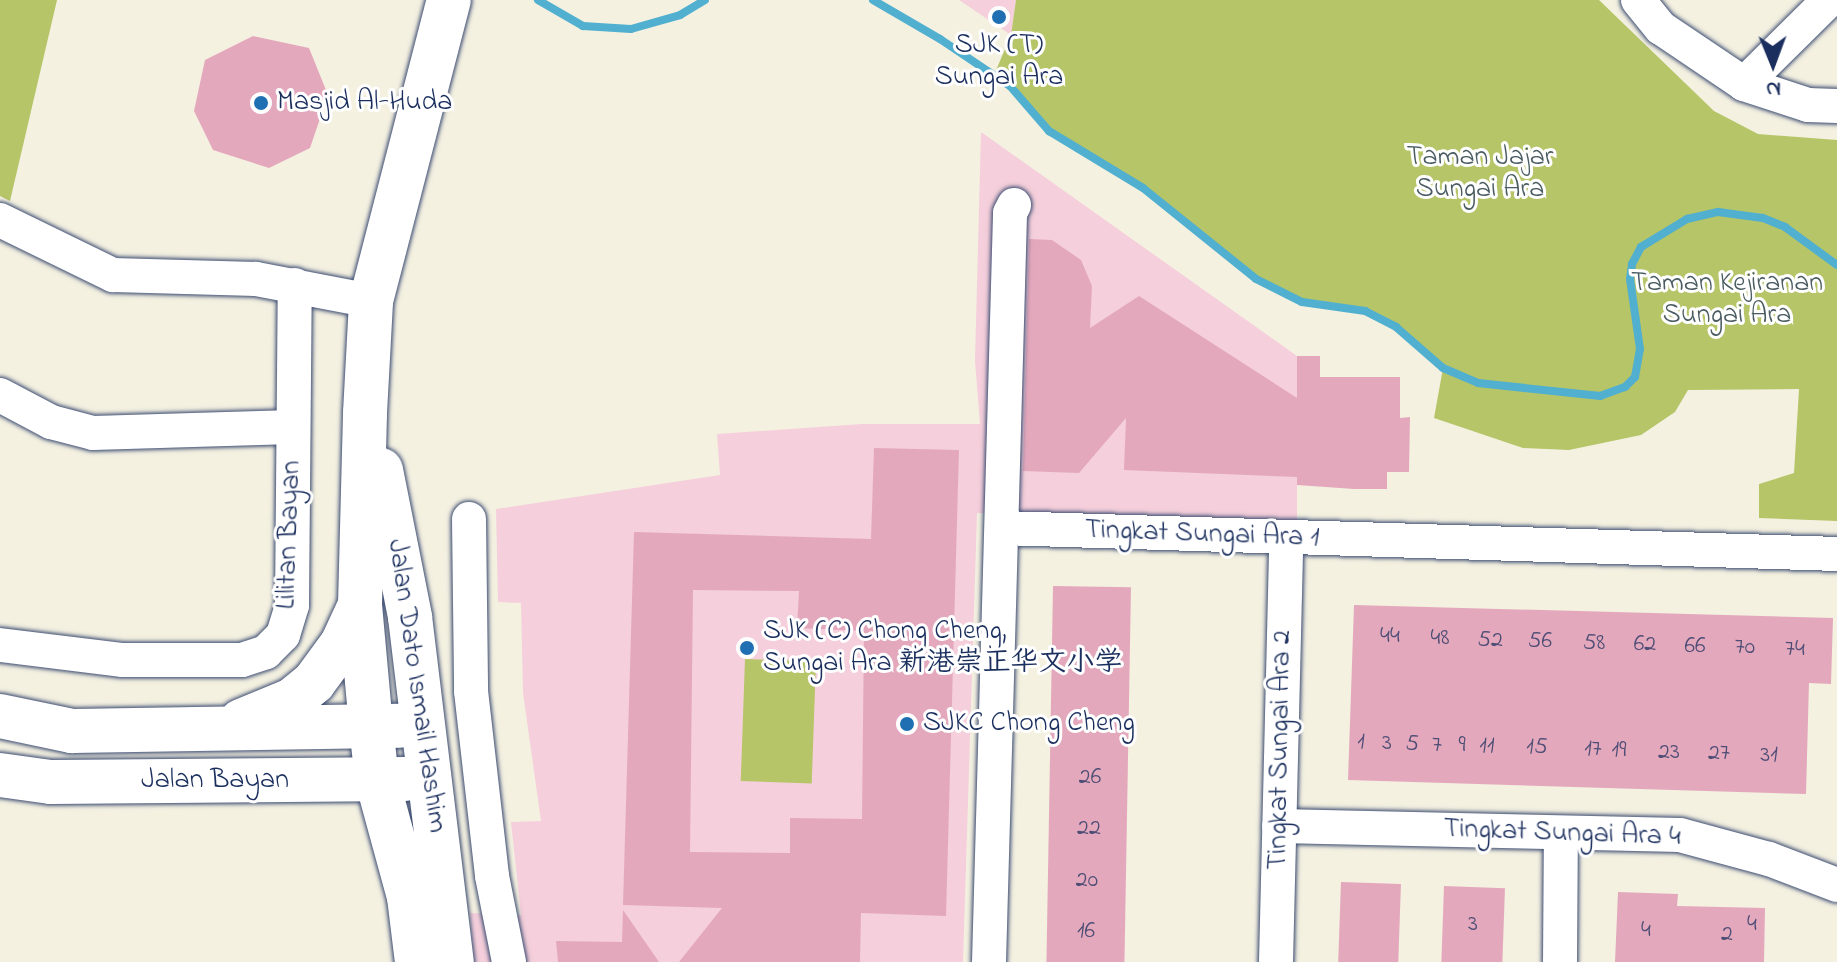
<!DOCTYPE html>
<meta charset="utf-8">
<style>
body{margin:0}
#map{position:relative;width:1837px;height:962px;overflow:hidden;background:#f4f1e1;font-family:"Indie Flower","LXGW WenKai TC",sans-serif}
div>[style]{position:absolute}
.built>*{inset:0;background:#f5cfdb}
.green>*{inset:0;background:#b6c568;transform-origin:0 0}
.stream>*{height:8px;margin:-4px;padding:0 4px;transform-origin:4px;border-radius:4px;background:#51afd0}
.building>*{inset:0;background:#e4a8bc;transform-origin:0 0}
.roads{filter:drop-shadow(0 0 2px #3c4c72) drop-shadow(0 0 2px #3c4c72)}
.street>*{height:34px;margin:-17px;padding:0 17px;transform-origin:17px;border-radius:17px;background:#fff}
.primary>*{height:44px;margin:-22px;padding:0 22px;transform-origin:22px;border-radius:22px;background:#fff}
.dots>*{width:22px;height:22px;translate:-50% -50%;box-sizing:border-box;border:4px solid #fff;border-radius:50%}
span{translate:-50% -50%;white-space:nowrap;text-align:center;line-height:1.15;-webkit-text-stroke:6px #fff;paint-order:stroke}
.number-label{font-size:24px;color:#4d4d76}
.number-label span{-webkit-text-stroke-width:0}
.poi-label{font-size:28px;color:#1b2f5e}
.left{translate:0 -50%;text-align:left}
.park-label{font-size:28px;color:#4a5c61}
.street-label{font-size:28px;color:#1b2f5e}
.north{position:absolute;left:1733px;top:24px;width:80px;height:80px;-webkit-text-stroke:6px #fff;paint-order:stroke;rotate:179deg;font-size:22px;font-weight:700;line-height:32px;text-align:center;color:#1b2f5e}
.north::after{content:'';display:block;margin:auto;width:28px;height:36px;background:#1b2f5e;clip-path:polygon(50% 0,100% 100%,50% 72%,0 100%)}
</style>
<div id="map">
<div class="built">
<i style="clip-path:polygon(959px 0,1016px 0,1011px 35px)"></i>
<i style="clip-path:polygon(981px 132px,1297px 356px,1297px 524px,977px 513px,963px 962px,474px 962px,470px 913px,521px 915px,511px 822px,541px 821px,523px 693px,521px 603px,498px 602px,496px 509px,720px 475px,717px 434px,862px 424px,980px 424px,975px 361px)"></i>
</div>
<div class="green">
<i style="clip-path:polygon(0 0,57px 0,10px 201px,0 196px)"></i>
<i style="clip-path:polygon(1016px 0,1599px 0,1714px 111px,1758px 134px,1837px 140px,1837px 521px,1759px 518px,1759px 484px,1794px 473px,1799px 389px,1688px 390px,1675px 412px,1641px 435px,1569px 450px,1523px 448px,1434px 418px,1443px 368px,1396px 327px,1365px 311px,1302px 302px,1256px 279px,1143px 188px,1049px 131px,1010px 86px,994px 75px,1011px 35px)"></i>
<i style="left:745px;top:659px;width:71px;height:122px;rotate:2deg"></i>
</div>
<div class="stream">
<i style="left:538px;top:0;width:52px;rotate:30deg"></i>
<i style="left:583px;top:26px;width:48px;rotate:3.6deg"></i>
<i style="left:631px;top:29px;width:51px;rotate:-15.9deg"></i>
<i style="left:680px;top:15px;width:29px;rotate:-31deg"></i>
<i style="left:873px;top:0;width:78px;rotate:30.2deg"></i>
<i style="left:940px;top:39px;width:84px;rotate:33.9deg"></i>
<i style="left:1010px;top:86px;width:60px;rotate:49.1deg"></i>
<i style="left:1049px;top:131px;width:110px;rotate:31.2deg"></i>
<i style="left:1143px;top:188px;width:145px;rotate:38.8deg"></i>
<i style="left:1256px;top:279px;width:51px;rotate:26.6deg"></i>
<i style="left:1302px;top:302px;width:64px;rotate:8.1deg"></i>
<i style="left:1365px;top:311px;width:35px;rotate:27deg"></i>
<i style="left:1396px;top:327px;width:62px;rotate:41.1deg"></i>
<i style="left:1443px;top:368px;width:38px;rotate:23deg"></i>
<i style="left:1478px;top:383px;width:123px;rotate:6.1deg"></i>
<i style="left:1600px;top:396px;width:27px;rotate:-20deg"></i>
<i style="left:1625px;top:387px;width:14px;rotate:-45deg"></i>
<i style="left:1635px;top:377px;width:28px;rotate:-80deg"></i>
<i style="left:1640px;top:349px;width:71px;rotate:-98.1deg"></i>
<i style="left:1630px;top:279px;width:15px;rotate:-82deg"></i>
<i style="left:1632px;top:264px;width:19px;rotate:-62deg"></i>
<i style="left:1641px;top:247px;width:54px;rotate:-31.3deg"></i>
<i style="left:1687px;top:219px;width:32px;rotate:-13deg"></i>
<i style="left:1718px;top:212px;width:45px;rotate:7.6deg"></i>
<i style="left:1763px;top:218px;width:24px;rotate:22deg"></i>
<i style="left:1785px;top:227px;width:64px;rotate:36.2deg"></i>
</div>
<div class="building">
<i style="clip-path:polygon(253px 36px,309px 48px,328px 95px,310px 148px,269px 168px,213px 150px,194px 111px,205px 60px)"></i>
<i style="clip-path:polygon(1029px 239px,1052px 240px,1081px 260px,1092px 286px,1090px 328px,1139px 296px,1297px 398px,1297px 356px,1320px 356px,1320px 377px,1400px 377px,1400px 418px,1410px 417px,1409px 472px,1387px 472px,1387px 489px,1354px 489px,1297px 485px,1297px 477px,1124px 470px,1126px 418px,1079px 473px,1023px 471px)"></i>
<i style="clip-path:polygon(evenodd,874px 448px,959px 450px,946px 916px,861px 913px,860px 962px,679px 962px,722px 908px,623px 905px,634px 532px,871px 539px,874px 448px,693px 590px,799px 591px,797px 628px,864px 631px,862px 819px,790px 818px,790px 853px,690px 852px,693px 590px)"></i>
<i style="left:1053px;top:586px;width:78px;height:376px;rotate:1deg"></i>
<i style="clip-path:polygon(1354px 605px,1833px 618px,1831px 684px,1809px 683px,1806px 794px,1348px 780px)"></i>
<i style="left:1341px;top:882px;width:60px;height:80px;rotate:2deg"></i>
<i style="left:1444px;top:886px;width:61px;height:76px;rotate:2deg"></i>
<i style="clip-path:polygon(1618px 892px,1678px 894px,1677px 906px,1765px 908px,1764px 962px,1615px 962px)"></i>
<i style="clip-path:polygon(623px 910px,659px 962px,558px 962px,556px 941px,622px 942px)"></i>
</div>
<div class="roads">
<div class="street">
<i style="left:1638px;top:0;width:36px;rotate:51deg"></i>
<i style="left:1661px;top:28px;width:100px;rotate:34deg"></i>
<i style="left:1744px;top:84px;width:67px;rotate:18.2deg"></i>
<i style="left:1808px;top:105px;width:29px;rotate:2deg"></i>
<i style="left:1744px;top:84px;width:120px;rotate:-44.7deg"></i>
<i style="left:0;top:220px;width:126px;rotate:26deg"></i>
<i style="left:113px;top:275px;width:143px;rotate:1.6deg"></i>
<i style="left:256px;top:279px;width:117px;rotate:10.8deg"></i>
<i style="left:0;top:395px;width:58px;rotate:27.9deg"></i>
<i style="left:51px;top:422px;width:43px;rotate:14.7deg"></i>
<i style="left:93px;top:433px;width:200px;rotate:-1.7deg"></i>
<i style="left:469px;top:519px;width:172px;rotate:89.3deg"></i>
<i style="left:471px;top:691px;width:186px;rotate:83.5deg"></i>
<i style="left:492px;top:876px;width:88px;rotate:78.8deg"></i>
<i style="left:1002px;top:528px;width:835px;rotate:1.78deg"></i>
<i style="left:0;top:645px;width:124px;rotate:7deg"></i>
<i style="left:123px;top:660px;width:119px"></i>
<i style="left:242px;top:660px;width:25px;rotate:-18deg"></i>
<i style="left:266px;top:652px;width:24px;rotate:-45deg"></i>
<i style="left:283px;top:635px;width:31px;rotate:-73deg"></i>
<i style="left:292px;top:605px;width:320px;rotate:-89.5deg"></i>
<i style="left:1279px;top:826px;width:401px;rotate:1.3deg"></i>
<i style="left:1680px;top:835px;width:92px;rotate:15.1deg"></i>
<i style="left:1769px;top:859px;width:73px;rotate:20.9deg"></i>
<i style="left:989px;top:962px;width:749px;rotate:-88.39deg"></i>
<i style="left:1010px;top:213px;width:9px;rotate:-63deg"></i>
<i style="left:1276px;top:962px;width:424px;rotate:-88.6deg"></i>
<i style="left:1560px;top:962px;width:129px;rotate:-89.6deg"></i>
</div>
<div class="primary">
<i style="left:381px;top:470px;width:150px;rotate:78.8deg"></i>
<i style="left:410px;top:617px;width:348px;rotate:83.1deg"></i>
<i style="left:0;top:716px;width:74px;rotate:11.8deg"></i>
<i style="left:72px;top:731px;width:328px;rotate:-0.9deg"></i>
<i style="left:241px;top:721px;width:55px;rotate:-22.4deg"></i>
<i style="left:292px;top:700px;width:28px;rotate:-39deg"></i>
<i style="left:314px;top:682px;width:47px;rotate:-53.6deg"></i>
<i style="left:342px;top:644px;width:43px;rotate:-65.2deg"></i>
<i style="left:0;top:775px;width:51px;rotate:7.8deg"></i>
<i style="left:51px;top:782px;width:354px;rotate:-0.5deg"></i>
<i style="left:417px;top:962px;width:65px;rotate:-97deg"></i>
<i style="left:409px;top:897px;width:121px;rotate:-105.3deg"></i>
<i style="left:377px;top:780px;width:54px;rotate:-96.3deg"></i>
<i style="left:371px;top:726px;width:121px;rotate:-95.2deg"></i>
<i style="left:360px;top:605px;width:192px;rotate:-88.5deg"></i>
<i style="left:365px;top:413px;width:112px;rotate:-86.9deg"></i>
<i style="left:371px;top:301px;width:311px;rotate:-75.5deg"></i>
</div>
</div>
<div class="dots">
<i style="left:999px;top:17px;background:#1f6fb2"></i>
<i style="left:261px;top:103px;background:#1f6fb2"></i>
<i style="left:747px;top:648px;background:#1f6fb2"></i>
<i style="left:907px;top:724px;background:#1f6fb2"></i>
</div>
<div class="number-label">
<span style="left:1390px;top:637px">44</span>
<span style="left:1440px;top:639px">48</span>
<span style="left:1490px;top:641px">52</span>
<span style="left:1540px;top:642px">56</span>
<span style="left:1594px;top:644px">58</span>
<span style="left:1645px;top:645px">62</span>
<span style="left:1695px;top:647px">66</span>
<span style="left:1745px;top:648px">70</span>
<span style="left:1795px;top:650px">74</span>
<span style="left:1361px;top:743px">1</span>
<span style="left:1387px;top:744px">3</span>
<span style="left:1412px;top:745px">5</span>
<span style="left:1437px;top:746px">7</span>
<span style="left:1462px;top:746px">9</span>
<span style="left:1487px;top:747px">11</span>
<span style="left:1537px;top:748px">15</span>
<span style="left:1593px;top:750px">17</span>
<span style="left:1619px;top:751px">19</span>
<span style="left:1669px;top:753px">23</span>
<span style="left:1719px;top:754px">27</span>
<span style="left:1769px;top:756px">31</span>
<span style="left:1090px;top:778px">26</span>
<span style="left:1089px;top:829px">22</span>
<span style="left:1087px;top:881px">20</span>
<span style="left:1473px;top:925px">3</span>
<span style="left:1752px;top:925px">4</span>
<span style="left:1646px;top:931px">4</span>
<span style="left:1086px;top:932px">16</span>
<span style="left:1727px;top:935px">2</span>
</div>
<div class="poi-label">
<span style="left:999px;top:62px">SJK (T)<br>Sungai Ara</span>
<span class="left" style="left:277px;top:103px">Masjid Al-Huda</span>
<span class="left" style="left:763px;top:648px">SJK (C) Chong Cheng,<br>Sungai Ara 新港崇正华文小学</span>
<span class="left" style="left:923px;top:724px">SJKC Chong Cheng</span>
</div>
<div class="park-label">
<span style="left:1480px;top:174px">Taman Jajar<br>Sungai Ara</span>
<span style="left:1727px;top:300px">Taman Kejiranan<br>Sungai Ara</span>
</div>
<div class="street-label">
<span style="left:290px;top:535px;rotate:-88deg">Lilitan Bayan</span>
<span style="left:1202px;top:535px;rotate:2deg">Tingkat Sungai Ara 1</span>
<span style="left:416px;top:686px;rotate:82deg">Jalan Dato Ismail Hashim</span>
<span style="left:1281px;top:750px;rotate:-89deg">Tingkat Sungai Ara 2</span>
<span style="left:215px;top:781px">Jalan Bayan</span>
<span style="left:1562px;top:834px;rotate:2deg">Tingkat Sungai Ara 4</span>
</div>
<div class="north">N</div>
</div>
